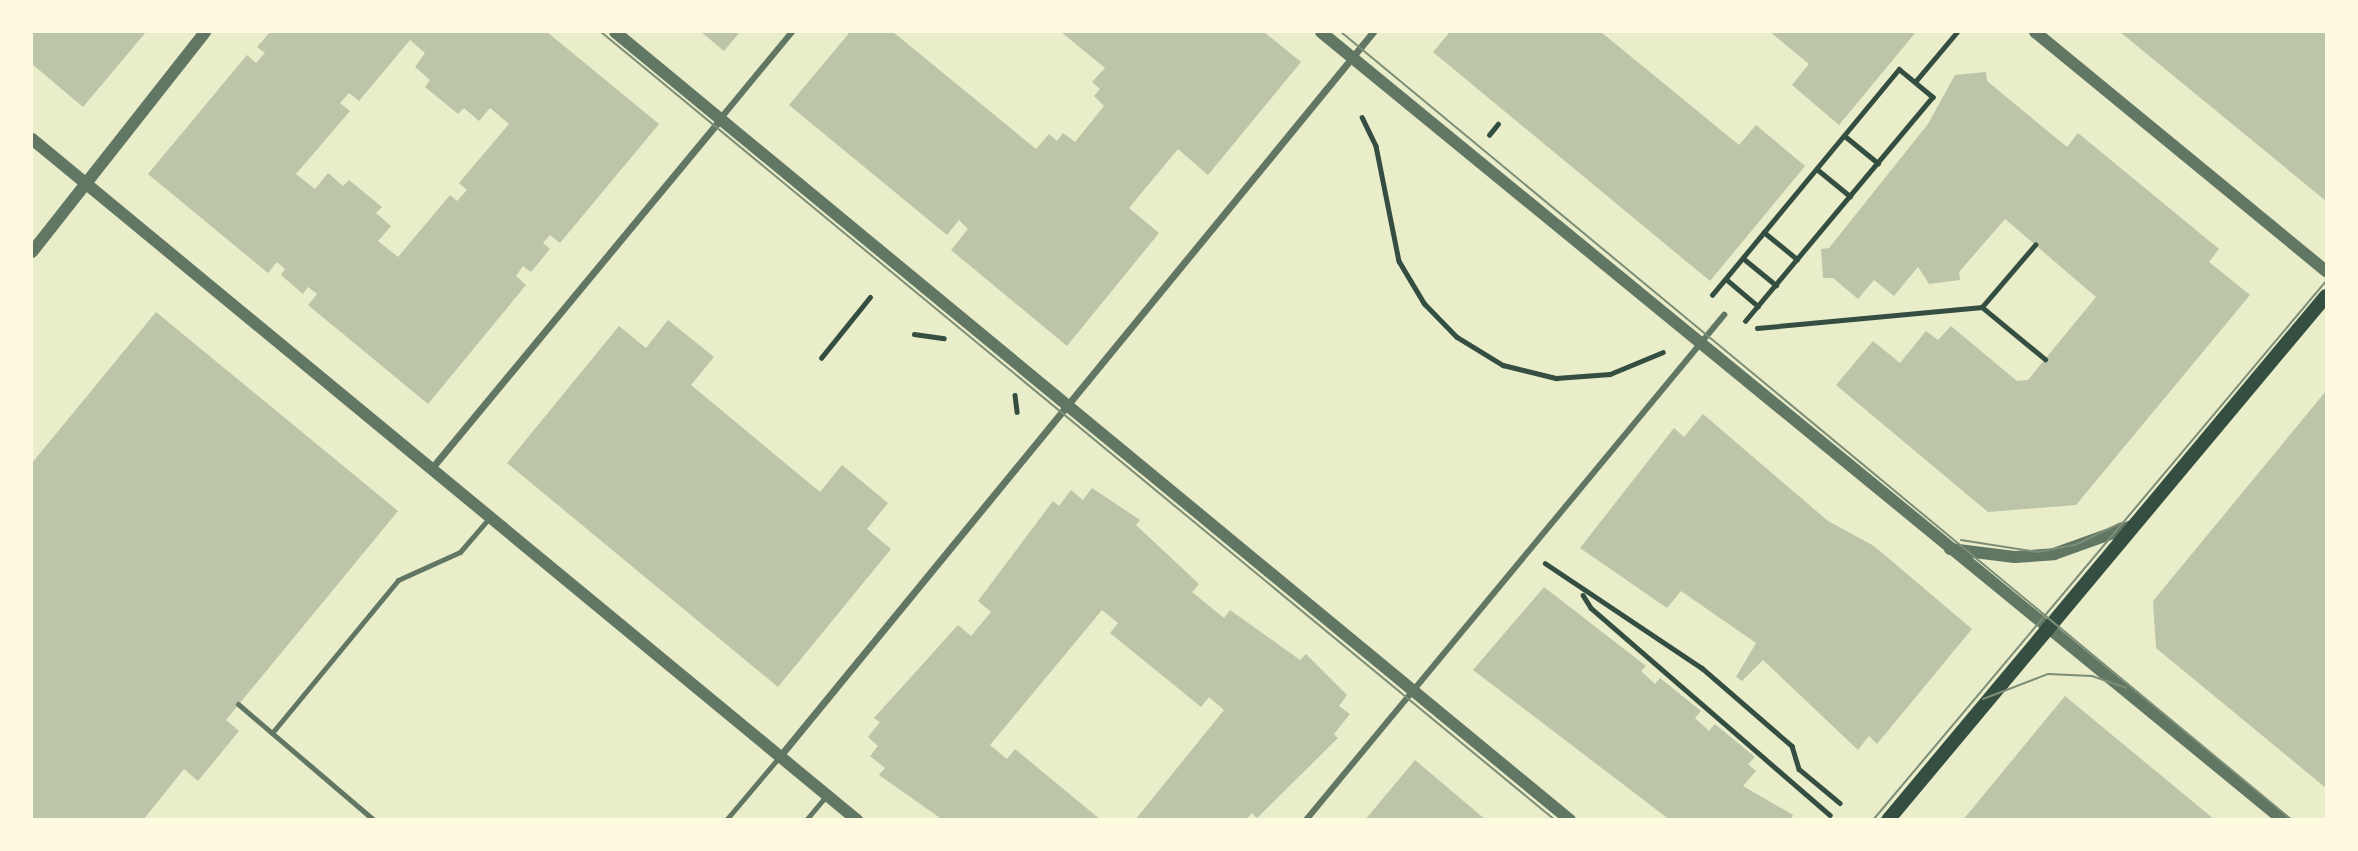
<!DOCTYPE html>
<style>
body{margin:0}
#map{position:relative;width:2358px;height:851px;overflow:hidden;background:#e9edc9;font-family:"Noto Sans",sans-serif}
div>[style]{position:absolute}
.building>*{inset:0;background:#bcc5a7}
.path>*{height:4.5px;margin:-2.25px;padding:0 2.25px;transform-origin:2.25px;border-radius:2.25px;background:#344e41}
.service>*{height:5px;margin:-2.5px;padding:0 2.5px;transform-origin:2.5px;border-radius:2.5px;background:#617663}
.pedestrian>*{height:6px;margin:-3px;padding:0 3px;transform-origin:3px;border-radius:3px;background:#617663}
.minor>*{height:7px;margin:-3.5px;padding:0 3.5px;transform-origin:3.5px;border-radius:3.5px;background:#617663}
.tertiary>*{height:12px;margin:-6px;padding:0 6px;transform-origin:6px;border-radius:6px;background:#617663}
.secondary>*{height:14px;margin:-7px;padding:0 7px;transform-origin:7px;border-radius:7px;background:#344e41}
.tram>*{height:2px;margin:-1px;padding:0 1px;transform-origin:1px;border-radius:1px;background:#7c8e77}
span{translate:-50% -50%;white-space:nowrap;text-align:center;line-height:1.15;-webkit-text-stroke:5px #fefae0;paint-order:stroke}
.frame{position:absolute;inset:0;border:33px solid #fefae0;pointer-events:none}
</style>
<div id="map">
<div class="building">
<i style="clip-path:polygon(32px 32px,146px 32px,83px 107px,32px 64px)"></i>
<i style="clip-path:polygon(evenodd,270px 32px,547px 32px,659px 124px,560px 243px,550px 235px,543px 243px,550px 249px,531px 272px,523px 266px,516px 276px,526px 285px,428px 404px,308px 305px,317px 294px,308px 287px,303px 294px,281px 275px,285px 269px,277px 262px,268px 273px,148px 174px,247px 55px,256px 63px,265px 53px,257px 47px,270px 32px,410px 40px,425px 53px,415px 67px,430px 80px,425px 87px,458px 114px,464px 108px,479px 121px,490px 108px,509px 124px,459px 183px,467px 190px,457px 201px,450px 195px,398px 257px,378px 241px,391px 226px,376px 213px,382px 207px,349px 180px,343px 186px,328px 173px,315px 189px,296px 174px,350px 111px,340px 103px,349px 93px,359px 101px,410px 40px)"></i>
<i style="clip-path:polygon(701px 32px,740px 32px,724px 51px)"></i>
<i style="clip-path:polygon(850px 32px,893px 32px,1036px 149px,1049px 134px,1057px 141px,1063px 133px,1075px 142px,1104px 106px,1094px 96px,1100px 89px,1092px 82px,1105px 68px,1061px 32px,1264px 32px,1301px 62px,1208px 175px,1178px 149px,1129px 208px,1159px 233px,1067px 346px,951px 250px,968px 229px,959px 220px,947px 235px,789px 105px)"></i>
<i style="clip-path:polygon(1450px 32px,1601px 32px,1739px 145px,1756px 125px,1805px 166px,1710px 281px,1433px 52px)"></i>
<i style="clip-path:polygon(1770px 32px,1916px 32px,1839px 125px,1792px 85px,1809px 64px)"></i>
<i style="clip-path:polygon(2120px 32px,2326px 32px,2326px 201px)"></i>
<i style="clip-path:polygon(1986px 72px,1987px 81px,2067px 147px,2078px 133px,2219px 249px,2209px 262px,2250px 295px,2076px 505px,1988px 512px,1836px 385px,1873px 341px,1900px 363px,1926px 331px,1938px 340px,1951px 326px,2017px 381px,2028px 380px,2096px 297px,2005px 219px,1959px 272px,1960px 280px,1929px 284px,1918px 267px,1894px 296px,1874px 280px,1858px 299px,1833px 278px,1823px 278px,1821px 249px,1829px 248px,1928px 124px,1955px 75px)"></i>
<i style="clip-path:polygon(156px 312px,398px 511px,226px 720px,239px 731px,198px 781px,184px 769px,143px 820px,32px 820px,32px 463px)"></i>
<i style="clip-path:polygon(668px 320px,714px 357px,691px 385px,820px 492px,842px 465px,888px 503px,867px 529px,891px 549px,778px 687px,507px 463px,619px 326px,646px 348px)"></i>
<i style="clip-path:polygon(2326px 391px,2326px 788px,2156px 648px,2153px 601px)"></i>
<i style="clip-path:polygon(1703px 414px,1828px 521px,1874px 546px,1972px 629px,1877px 744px,1869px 736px,1858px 750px,1763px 660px,1742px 681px,1736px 677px,1756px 643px,1681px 591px,1667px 608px,1580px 548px,1674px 428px,1684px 437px)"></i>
<i style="clip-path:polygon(1092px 488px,1140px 520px,1136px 525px,1199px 584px,1192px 592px,1224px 618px,1230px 610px,1300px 660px,1306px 654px,1347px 695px,1339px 706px,1350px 714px,1334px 734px,1338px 738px,1257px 818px,1252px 813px,1246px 820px,1135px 820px,1224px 710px,1209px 697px,1201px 707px,1110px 633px,1118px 623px,1102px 610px,990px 745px,1007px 759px,1015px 749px,1101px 820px,943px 820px,879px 775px,885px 768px,870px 756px,878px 746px,868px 737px,880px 722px,874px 718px,958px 625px,971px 636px,991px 612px,978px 601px,1053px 501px,1059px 506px,1071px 490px,1083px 500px)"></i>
<i style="clip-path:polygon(1544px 587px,1646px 666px,1641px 671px,1655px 684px,1660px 678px,1701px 711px,1695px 718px,1709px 731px,1715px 724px,1755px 757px,1748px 764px,1756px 771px,1743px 786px,1793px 815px,1791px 820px,1670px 820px,1473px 670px)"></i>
<i style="clip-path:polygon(2065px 696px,2163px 777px,2215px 820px,1963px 820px)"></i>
<i style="clip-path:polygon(1415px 760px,1486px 820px,1365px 820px)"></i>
</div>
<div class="path">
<i style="left:1915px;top:82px;width:65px;rotate:-50deg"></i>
<i style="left:1362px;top:117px;width:32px;rotate:64deg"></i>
<i style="left:1376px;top:146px;width:117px;rotate:78.7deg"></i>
<i style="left:1399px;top:261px;width:49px;rotate:59.2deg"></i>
<i style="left:1424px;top:303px;width:47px;rotate:45.9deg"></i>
<i style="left:1457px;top:337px;width:54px;rotate:31.3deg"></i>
<i style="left:1503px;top:365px;width:55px;rotate:13.8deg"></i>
<i style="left:1556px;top:378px;width:54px;rotate:-4.2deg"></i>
<i style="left:1610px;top:374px;width:57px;rotate:-22.5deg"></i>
<i style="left:1489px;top:135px;width:14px;rotate:-51deg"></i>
<i style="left:1845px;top:136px;width:43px;rotate:39.3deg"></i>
<i style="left:1817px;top:169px;width:43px;rotate:39.3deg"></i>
<i style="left:1764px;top:232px;width:43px;rotate:39.3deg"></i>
<i style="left:1743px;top:258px;width:43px;rotate:39.3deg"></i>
<i style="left:1726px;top:279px;width:42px;rotate:40.2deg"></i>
<i style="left:1712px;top:295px;width:293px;rotate:-50.4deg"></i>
<i style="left:1899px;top:69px;width:44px;rotate:39.5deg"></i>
<i style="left:1933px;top:97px;width:292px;rotate:129.9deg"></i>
<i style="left:1982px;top:307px;width:82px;rotate:39.5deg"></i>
<i style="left:1757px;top:328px;width:226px;rotate:-5.3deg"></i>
<i style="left:1982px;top:307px;width:82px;rotate:-49.5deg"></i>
<i style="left:914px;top:334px;width:30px;rotate:8deg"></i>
<i style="left:821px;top:358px;width:78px;rotate:-51.2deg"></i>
<i style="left:1015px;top:395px;width:17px;rotate:83deg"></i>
<i style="left:1545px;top:563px;width:189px;rotate:33.8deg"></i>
<i style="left:1702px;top:668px;width:119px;rotate:40.9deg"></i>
<i style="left:1792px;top:746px;width:24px;rotate:73deg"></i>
<i style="left:1799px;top:769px;width:53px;rotate:39.7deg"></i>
<i style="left:1583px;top:595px;width:15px;rotate:58deg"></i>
<i style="left:1591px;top:608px;width:316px;rotate:40.9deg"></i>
</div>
<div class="service">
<i style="left:238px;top:704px;width:179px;rotate:40.5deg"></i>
<i style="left:272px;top:733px;width:198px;rotate:-50.5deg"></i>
<i style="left:398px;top:580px;width:68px;rotate:-24.3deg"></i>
<i style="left:460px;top:552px;width:46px;rotate:-49.4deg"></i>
<i style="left:726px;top:820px;width:84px;rotate:-49.8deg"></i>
<i style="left:806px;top:820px;width:33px;rotate:-50deg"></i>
</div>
<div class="pedestrian">
<i style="left:721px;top:118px;width:112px;rotate:-50.5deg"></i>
<i style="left:1306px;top:820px;width:656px;rotate:-50.38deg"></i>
</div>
<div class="minor">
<i style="left:431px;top:469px;width:455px;rotate:-50.4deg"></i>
<i style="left:780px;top:756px;width:936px;rotate:-50.68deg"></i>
</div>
<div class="tertiary">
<i style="left:615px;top:32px;width:1238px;rotate:39.53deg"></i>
<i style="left:1321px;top:32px;width:1244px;rotate:39.32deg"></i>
<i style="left:2035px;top:32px;width:377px;rotate:39.4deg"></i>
<i style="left:32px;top:139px;width:1070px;rotate:39.54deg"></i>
<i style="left:32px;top:252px;width:280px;rotate:-51.8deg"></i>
<i style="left:1950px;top:549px;width:65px;rotate:7deg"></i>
<i style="left:2015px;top:557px;width:39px;rotate:-4deg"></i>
<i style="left:2054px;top:554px;width:83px;rotate:-19.7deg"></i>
</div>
<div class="secondary">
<i style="left:1888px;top:820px;width:683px;rotate:-50.11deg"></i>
</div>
<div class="tram">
<i style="left:601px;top:32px;width:1237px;rotate:39.56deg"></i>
<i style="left:1341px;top:32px;width:1235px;rotate:39.65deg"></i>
<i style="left:1961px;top:540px;width:78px;rotate:8.9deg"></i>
<i style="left:2038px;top:552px;width:38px;rotate:-11deg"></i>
<i style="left:2075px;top:545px;width:51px;rotate:-25.6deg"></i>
<i style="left:1983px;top:699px;width:70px;rotate:-21deg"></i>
<i style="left:2048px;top:674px;width:44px;rotate:2.6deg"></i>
<i style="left:2092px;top:676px;width:36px;rotate:19deg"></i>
<i style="left:1873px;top:820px;width:704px;rotate:-49.95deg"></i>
</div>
<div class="frame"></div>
</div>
